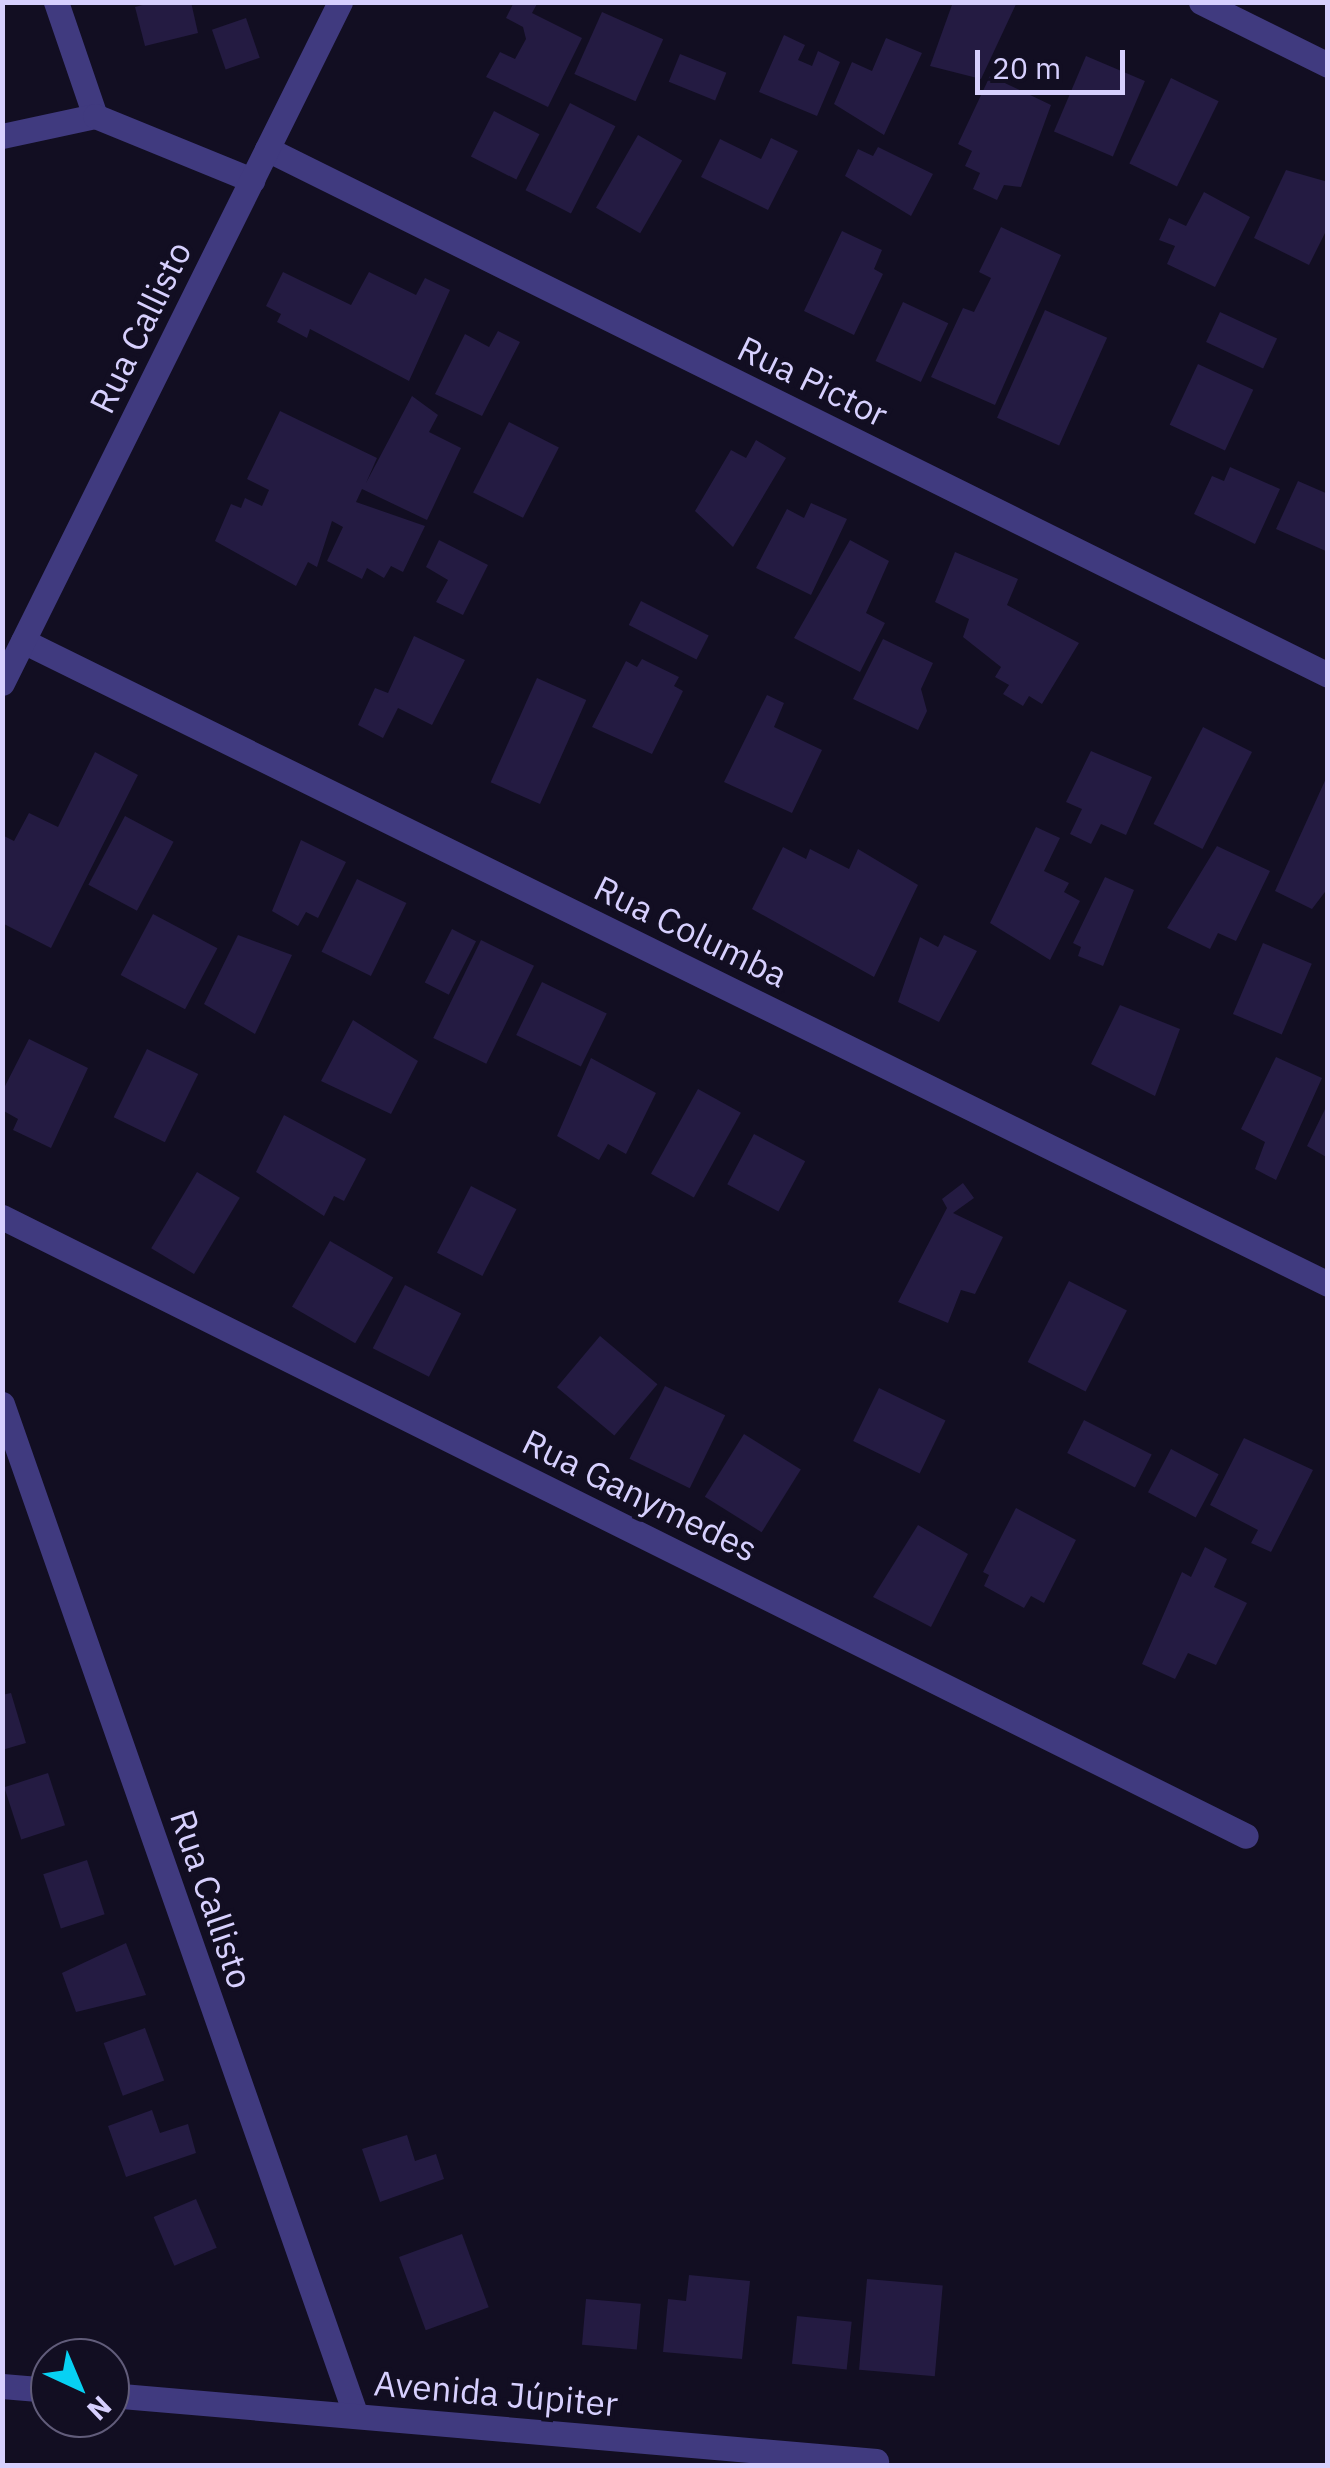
<!DOCTYPE html>
<meta charset="utf-8">
<style>
body{margin:0}
#map{position:relative;width:1330px;height:2468px;overflow:hidden;background:#120e22;font-family:"IBM Plex Sans",sans-serif}
div>[style]{position:absolute}
.building>*{inset:0;background:#241b42;transform-origin:0 0}
.minor>*{height:25px;margin:-12.5px;padding:0 12.5px;transform-origin:12.5px;border-radius:12.5px;background:#403a7f}
span{translate:-50% -50%;white-space:nowrap;text-align:center;line-height:1.15;-webkit-text-stroke:9px #120e22;paint-order:stroke}
.street-label{font-size:35px;color:#d7d0fe}
.frame{position:absolute;inset:0;border:5px solid #d7d0fe;pointer-events:none}
.north{position:absolute;left:30px;top:2338px;width:100px;height:100px;box-sizing:border-box;background:#120e22;border:2px solid #615c7a;border-radius:50%;rotate:136deg;font-size:28px;font-weight:700;line-height:40px;text-align:center;color:#d7d0fe}
.north::after{content:'';display:block;margin:auto;width:35px;height:45px;background:#07d1f3;clip-path:polygon(50% 0,100% 100%,50% 72%,0 100%)}
.scale{position:absolute;left:975px;top:50px;width:150px;height:45px;box-sizing:border-box;border:5px solid #d7d0fe;border-top:0;padding-left:12px;font-size:30px;line-height:35px;white-space:nowrap;color:#d7d0fe;-webkit-text-stroke:8px #120e22;paint-order:stroke}
</style>
<div id="map">
<div class="building">
<i style="clip-path:polygon(154px 2px,191px 2px,198px 33px,145px 46px,135px 7px)"></i>
<i style="clip-path:polygon(514px 2px,538px 2px,532px 13px,582px 38px,548px 107px,486px 77px,500px 52px,515px 59px,526px 39px,523px 27px,506px 18px)"></i>
<i style="clip-path:polygon(953px 2px,1017px 2px,981px 79px,930px 66px)"></i>
<i style="left:602px;top:12px;width:67px;height:68px;rotate:24deg"></i>
<i style="left:246px;top:18px;width:42px;height:36px;rotate:71deg"></i>
<i style="clip-path:polygon(784px 35px,805px 45px,798px 60px,812px 66px,818px 51px,840px 62px,817px 116px,759px 92px)"></i>
<i style="clip-path:polygon(886px 38px,922px 53px,884px 135px,834px 104px,852px 62px,872px 71px)"></i>
<i style="left:680px;top:54px;width:50px;height:30px;rotate:22deg"></i>
<i style="left:1086px;top:56px;width:64px;height:82px;rotate:23deg"></i>
<i style="clip-path:polygon(990px 76px,1051px 105px,1021px 187px,1004px 185px,997px 200px,973px 189px,980px 173px,965px 166px,972px 151px,958px 144px)"></i>
<i style="left:1171px;top:78px;width:53px;height:95px;rotate:26deg"></i>
<i style="left:570px;top:103px;width:51px;height:98px;rotate:27deg"></i>
<i style="left:494px;top:111px;width:51px;height:51px;rotate:27deg"></i>
<i style="left:638px;top:135px;width:51px;height:84px;rotate:30deg"></i>
<i style="clip-path:polygon(771px 138px,798px 151px,768px 210px,701px 177px,720px 139px,761px 159px)"></i>
<i style="clip-path:polygon(878px 147px,933px 174px,911px 216px,845px 176px,858px 149px,873px 156px)"></i>
<i style="clip-path:polygon(1286px 170px,1328px 182px,1328px 227px,1309px 265px,1254px 238px)"></i>
<i style="clip-path:polygon(1204px 192px,1250px 217px,1215px 287px,1167px 264px,1175px 246px,1159px 240px,1169px 218px,1186px 226px)"></i>
<i style="clip-path:polygon(1001px 227px,1061px 255px,995px 405px,931px 377px,963px 308px,974px 312px,991px 278px,979px 272px)"></i>
<i style="clip-path:polygon(842px 231px,882px 250px,874px 269px,883px 274px,854px 335px,804px 311px)"></i>
<i style="clip-path:polygon(283px 272px,351px 305px,369px 272px,416px 295px,425px 278px,450px 290px,409px 381px,310px 329px,307px 338px,277px 322px,281px 314px,266px 306px)"></i>
<i style="left:903px;top:302px;width:50px;height:65px;rotate:25deg"></i>
<i style="left:1045px;top:310px;width:68px;height:118px;rotate:24deg"></i>
<i style="left:1220px;top:312px;width:63px;height:33px;rotate:25deg"></i>
<i style="clip-path:polygon(498px 331px,520px 342px,482px 416px,435px 394px,465px 334px,489px 347px)"></i>
<i style="left:1198px;top:364px;width:61px;height:67px;rotate:25deg"></i>
<i style="clip-path:polygon(412px 396px,438px 415px,429px 432px,461px 448px,427px 520px,362px 489px,356px 502px,425px 526px,403px 572px,391px 566px,384px 578px,367px 568px,362px 579px,327px 561px,343px 527px,332px 521px,317px 567px,308px 562px,296px 586px,215px 541px,231px 504px,241px 508px,245px 498px,262px 506px,269px 490px,247px 479px,280px 411px,377px 458px,366px 483px)"></i>
<i style="left:509px;top:422px;width:56px;height:79px;rotate:27deg"></i>
<i style="clip-path:polygon(756px 440px,786px 458px,733px 547px,695px 511px,731px 450px,746px 458px)"></i>
<i style="clip-path:polygon(1230px 467px,1280px 489px,1255px 544px,1194px 514px,1212px 476px,1224px 481px)"></i>
<i style="clip-path:polygon(1298px 481px,1328px 494px,1328px 552px,1276px 529px)"></i>
<i style="clip-path:polygon(811px 503px,847px 519px,811px 595px,756px 568px,787px 509px,804px 518px)"></i>
<i style="clip-path:polygon(439px 540px,488px 565px,463px 615px,436px 602px,448px 580px,426px 567px)"></i>
<i style="clip-path:polygon(850px 540px,889px 561px,866px 613px,885px 623px,860px 672px,794px 638px)"></i>
<i style="clip-path:polygon(955px 552px,1018px 579px,1007px 605px,1079px 643px,1042px 704px,1029px 696px,1023px 706px,1003px 694px,1009px 685px,995px 677px,1001px 667px,963px 637px,969px 619px,935px 602px)"></i>
<i style="left:641px;top:601px;width:76px;height:27px;rotate:27deg"></i>
<i style="clip-path:polygon(414px 636px,465px 660px,432px 725px,398px 708px,383px 738px,358px 725px,375px 688px,388px 693px)"></i>
<i style="clip-path:polygon(883px 639px,933px 663px,921px 689px,927px 711px,918px 730px,853px 699px)"></i>
<i style="clip-path:polygon(642px 659px,679px 677px,674px 686px,683px 691px,652px 754px,592px 727px,626px 661px,637px 667px)"></i>
<i style="left:537px;top:678px;width:54px;height:114px;rotate:24deg"></i>
<i style="clip-path:polygon(767px 695px,784px 703px,774px 727px,822px 750px,792px 813px,724px 782px)"></i>
<i style="left:1203px;top:727px;width:55px;height:109px;rotate:27deg"></i>
<i style="clip-path:polygon(1091px 751px,1152px 777px,1126px 835px,1101px 824px,1091px 844px,1070px 834px,1082px 809px,1066px 802px)"></i>
<i style="clip-path:polygon(95px 752px,138px 775px,51px 948px,2px 923px,2px 835px,14px 841px,29px 813px,58px 827px)"></i>
<i style="clip-path:polygon(1328px 774px,1328px 888px,1312px 909px,1275px 891px)"></i>
<i style="left:125px;top:816px;width:55px;height:78px;rotate:28deg"></i>
<i style="clip-path:polygon(1036px 827px,1060px 838px,1044px 871px,1069px 883px,1064px 892px,1080px 901px,1050px 960px,990px 923px)"></i>
<i style="clip-path:polygon(301px 840px,346px 862px,318px 918px,306px 912px,298px 926px,272px 911px)"></i>
<i style="clip-path:polygon(1217px 846px,1270px 871px,1236px 941px,1218px 933px,1210px 949px,1167px 928px)"></i>
<i style="clip-path:polygon(783px 847px,806px 859px,810px 849px,849px 869px,858px 849px,918px 885px,874px 977px,752px 909px)"></i>
<i style="clip-path:polygon(1105px 877px,1134px 890px,1103px 966px,1078px 956px,1081px 947px,1073px 943px)"></i>
<i style="left:357px;top:879px;width:55px;height:81px;rotate:26deg"></i>
<i style="left:153px;top:914px;width:73px;height:69px;rotate:28deg"></i>
<i style="left:452px;top:929px;width:27px;height:60px;rotate:27deg"></i>
<i style="clip-path:polygon(238px 935px,292px 955px,255px 1034px,204px 1004px)"></i>
<i style="clip-path:polygon(944px 935px,977px 951px,939px 1022px,898px 1002px,920px 937px,938px 947px)"></i>
<i style="left:481px;top:940px;width:59px;height:109px;rotate:26deg"></i>
<i style="left:1263px;top:943px;width:53px;height:77px;rotate:23deg"></i>
<i style="left:542px;top:982px;width:72px;height:59px;rotate:26deg"></i>
<i style="clip-path:polygon(1120px 1005px,1180px 1029px,1155px 1096px,1091px 1064px)"></i>
<i style="clip-path:polygon(353px 1020px,418px 1061px,391px 1114px,321px 1081px)"></i>
<i style="clip-path:polygon(29px 1039px,88px 1068px,51px 1148px,13px 1130px,18px 1119px,2px 1110px,2px 1092px)"></i>
<i style="left:147px;top:1049px;width:57px;height:76px;rotate:26deg"></i>
<i style="clip-path:polygon(1276px 1057px,1322px 1078px,1276px 1180px,1255px 1169px,1265px 1142px,1241px 1129px)"></i>
<i style="clip-path:polygon(591px 1058px,656px 1093px,626px 1154px,608px 1144px,599px 1160px,557px 1136px)"></i>
<i style="left:698px;top:1089px;width:49px;height:97px;rotate:29deg"></i>
<i style="clip-path:polygon(1328px 1103px,1328px 1158px,1307px 1146px)"></i>
<i style="clip-path:polygon(284px 1115px,366px 1159px,344px 1201px,334px 1196px,324px 1216px,256px 1172px)"></i>
<i style="left:754px;top:1134px;width:58px;height:57px;rotate:28deg"></i>
<i style="left:197px;top:1172px;width:50px;height:89px;rotate:31deg"></i>
<i style="clip-path:polygon(963px 1183px,974px 1198px,953px 1213px,1003px 1237px,975px 1294px,961px 1290px,948px 1323px,898px 1302px,947px 1208px,942px 1199px)"></i>
<i style="left:471px;top:1186px;width:51px;height:75px;rotate:27deg"></i>
<i style="left:330px;top:1241px;width:73px;height:76px;rotate:30deg"></i>
<i style="left:1069px;top:1281px;width:65px;height:91px;rotate:27deg"></i>
<i style="left:405px;top:1285px;width:63px;height:71px;rotate:27deg"></i>
<i style="left:600px;top:1336px;width:75px;height:67px;rotate:40deg"></i>
<i style="left:665px;top:1386px;width:67px;height:81px;rotate:26deg"></i>
<i style="left:879px;top:1388px;width:74px;height:59px;rotate:26deg"></i>
<i style="left:1084px;top:1420px;width:76px;height:37px;rotate:27deg"></i>
<i style="left:744px;top:1434px;width:67px;height:74px;rotate:32deg"></i>
<i style="clip-path:polygon(1244px 1438px,1313px 1470px,1271px 1552px,1251px 1543px,1258px 1530px,1210px 1505px)"></i>
<i style="left:1171px;top:1449px;width:54px;height:49px;rotate:28deg"></i>
<i style="clip-path:polygon(1016px 1508px,1076px 1540px,1044px 1603px,1031px 1596px,1024px 1608px,984px 1586px,989px 1575px,983px 1572px)"></i>
<i style="clip-path:polygon(918px 1525px,968px 1554px,931px 1627px,873px 1597px)"></i>
<i style="clip-path:polygon(1205px 1547px,1227px 1559px,1214px 1587px,1247px 1603px,1216px 1665px,1188px 1653px,1175px 1679px,1142px 1664px,1182px 1572px,1191px 1577px)"></i>
<i style="clip-path:polygon(11px 1693px,26px 1743px,2px 1750px,2px 1695px)"></i>
<i style="left:48px;top:1773px;width:55px;height:46px;rotate:72deg"></i>
<i style="left:87px;top:1860px;width:57px;height:46px;rotate:72deg"></i>
<i style="clip-path:polygon(126px 1943px,146px 1995px,76px 2012px,62px 1973px)"></i>
<i style="left:145px;top:2028px;width:56px;height:44px;rotate:70deg"></i>
<i style="clip-path:polygon(152px 2110px,160px 2133px,188px 2124px,196px 2153px,126px 2177px,108px 2126px)"></i>
<i style="clip-path:polygon(407px 2135px,415px 2161px,436px 2154px,444px 2179px,380px 2202px,362px 2149px)"></i>
<i style="left:196px;top:2199px;width:53px;height:46px;rotate:67deg"></i>
<i style="left:462px;top:2234px;width:78px;height:67px;rotate:70deg"></i>
<i style="clip-path:polygon(689px 2275px,750px 2281px,742px 2359px,663px 2352px,668px 2299px,686px 2301px)"></i>
<i style="left:867px;top:2279px;width:76px;height:91px;rotate:5deg"></i>
<i style="left:586px;top:2299px;width:55px;height:46px;rotate:5deg"></i>
<i style="left:797px;top:2316px;width:55px;height:48px;rotate:6deg"></i>
</div>
<div class="minor">
<i style="left:56px;top:2px;width:120px;rotate:71.1deg"></i>
<i style="left:1201px;top:2px;width:142px;rotate:26.4deg"></i>
<i style="left:2px;top:136px;width:95px;rotate:-12.1deg"></i>
<i style="left:95px;top:116px;width:170px;rotate:22.2deg"></i>
<i style="left:267px;top:149px;width:1184px;rotate:26.37deg"></i>
<i style="left:23px;top:641px;width:1455px;rotate:26.23deg"></i>
<i style="left:2px;top:683px;width:760px;rotate:-63.6deg"></i>
<i style="left:2px;top:1217px;width:1389px;rotate:26.45deg"></i>
<i style="left:2px;top:1404px;width:1072px;rotate:70.72deg"></i>
<i style="left:2px;top:2386px;width:48px;rotate:4.8deg"></i>
<i style="left:110px;top:2395px;width:769px;rotate:4.92deg"></i>
</div>
<div class="street-label">
<span style="left:140px;top:327px;rotate:-64deg">Rua Callisto</span>
<span style="left:813px;top:381px;rotate:26deg">Rua Pictor</span>
<span style="left:691px;top:931px;rotate:26deg">Rua Columba</span>
<span style="left:640px;top:1495px;rotate:26deg">Rua Ganymedes</span>
<span style="left:212px;top:1899px;rotate:71deg">Rua Callisto</span>
<span style="left:496px;top:2393px;rotate:5deg">Avenida Júpiter</span>
</div>
<div class="frame"></div>
<div class="north">N</div>
<div class="scale">20 m</div>
</div>
